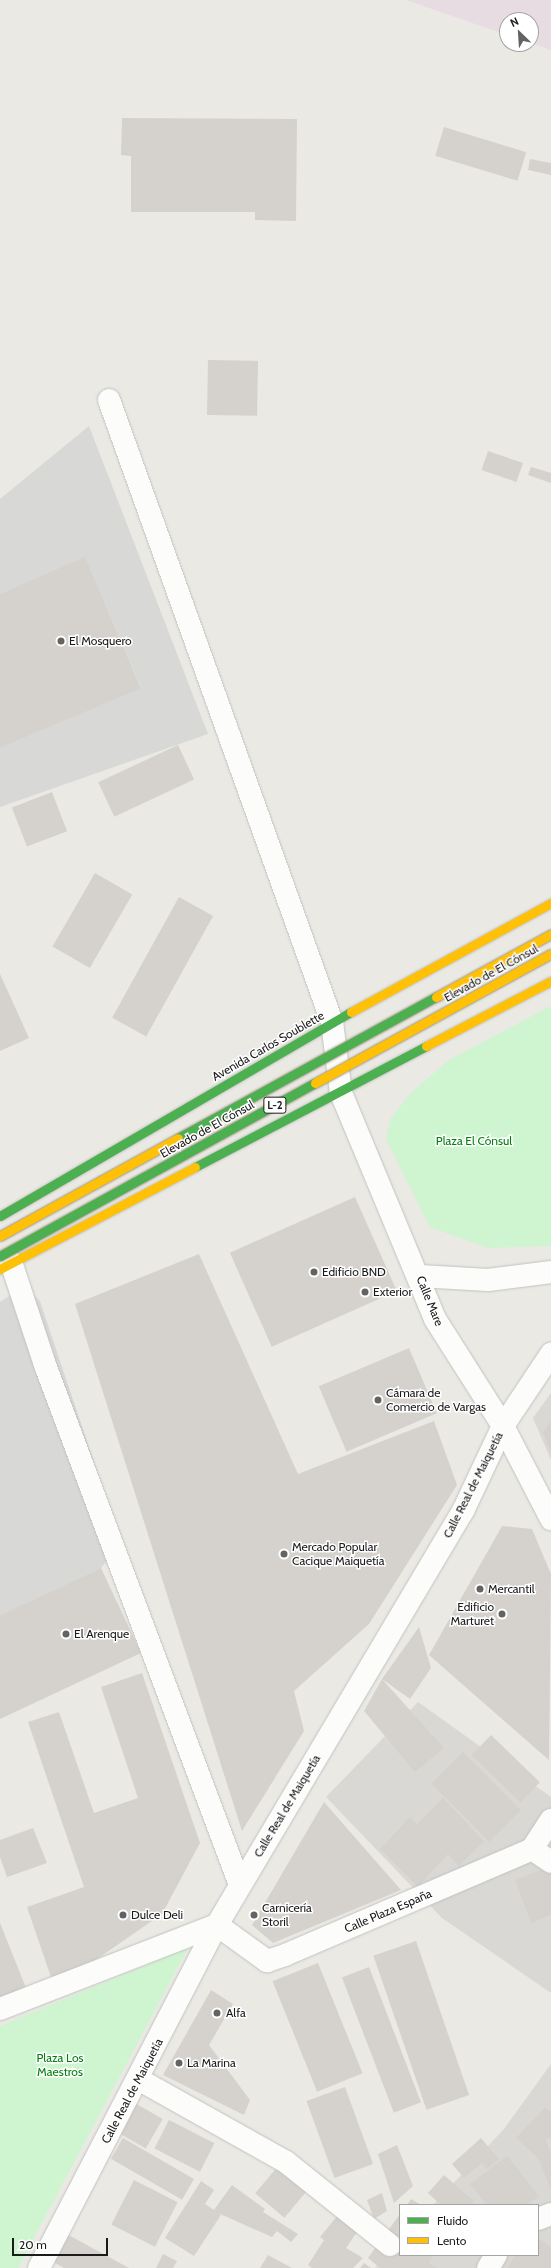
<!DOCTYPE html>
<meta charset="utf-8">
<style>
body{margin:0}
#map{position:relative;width:551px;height:2268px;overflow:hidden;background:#eae9e4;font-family:Cabin,sans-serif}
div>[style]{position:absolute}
.residential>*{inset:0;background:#d9d8d5}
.industrial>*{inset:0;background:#e8dce3}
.park>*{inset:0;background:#cef4d0}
.parking>*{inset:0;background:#d8d8d6}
.building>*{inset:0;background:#d5d2ce;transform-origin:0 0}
.roads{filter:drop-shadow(0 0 1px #c2c2c0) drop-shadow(0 0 1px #c2c2c0)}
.street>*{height:22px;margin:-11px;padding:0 11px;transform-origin:11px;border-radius:11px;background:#fcfcfb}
.fast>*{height:9px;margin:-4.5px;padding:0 4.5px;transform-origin:4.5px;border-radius:4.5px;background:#4caf50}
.slow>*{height:9px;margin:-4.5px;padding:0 4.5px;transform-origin:4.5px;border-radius:4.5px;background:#ffc107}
.bridges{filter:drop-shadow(0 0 1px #a09681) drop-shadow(0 0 1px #a09681)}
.fast-bridge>*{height:9px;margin:-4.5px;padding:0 4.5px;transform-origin:4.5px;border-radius:4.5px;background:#4caf50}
.slow-bridge>*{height:9px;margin:-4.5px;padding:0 4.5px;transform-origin:4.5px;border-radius:4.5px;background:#ffc107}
.dots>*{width:11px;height:11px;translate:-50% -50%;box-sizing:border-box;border:2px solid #fff;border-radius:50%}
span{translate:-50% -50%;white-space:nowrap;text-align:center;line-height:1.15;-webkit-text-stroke:3px #fff;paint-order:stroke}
.shield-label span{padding:1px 3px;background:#fff;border:1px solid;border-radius:3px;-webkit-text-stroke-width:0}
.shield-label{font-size:11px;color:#1b1b1b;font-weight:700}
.poi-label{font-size:12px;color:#1b1b1b}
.left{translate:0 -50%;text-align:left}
.right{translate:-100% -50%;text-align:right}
.street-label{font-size:12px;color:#1b1b1b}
.park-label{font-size:12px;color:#047f11}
.legend{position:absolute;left:399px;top:2204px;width:140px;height:52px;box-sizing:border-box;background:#fff;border:1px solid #a4a4a4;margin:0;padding:5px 7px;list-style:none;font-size:12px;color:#1b1b1b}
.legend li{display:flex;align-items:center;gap:8px;height:20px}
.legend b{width:20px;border:1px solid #a4a4a4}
.north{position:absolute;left:499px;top:12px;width:40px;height:40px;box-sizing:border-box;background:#fff;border:1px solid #a4a4a4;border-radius:50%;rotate:335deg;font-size:11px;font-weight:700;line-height:16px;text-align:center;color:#1b1b1b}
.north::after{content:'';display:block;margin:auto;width:14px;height:18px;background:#636361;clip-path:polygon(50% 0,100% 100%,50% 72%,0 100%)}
.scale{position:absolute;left:12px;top:2238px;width:96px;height:18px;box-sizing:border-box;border:2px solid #1b1b1b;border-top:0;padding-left:5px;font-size:12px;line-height:14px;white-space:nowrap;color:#1b1b1b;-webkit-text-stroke:3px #fff;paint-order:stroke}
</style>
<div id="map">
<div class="residential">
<i style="clip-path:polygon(551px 1393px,551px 1460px,533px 1418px)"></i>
<i style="clip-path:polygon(418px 1702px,551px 1797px,551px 1993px,442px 1918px,326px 1797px)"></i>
<i style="clip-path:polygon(551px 2064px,551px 2268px,375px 2268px,400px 2241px,400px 2255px,538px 2255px,538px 2205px,433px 2205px,504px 2129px)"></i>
</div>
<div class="industrial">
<i style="clip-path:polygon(406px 0,551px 0,551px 50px,531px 43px,531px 20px,507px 20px,507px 35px)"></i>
</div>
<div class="park">
<i style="clip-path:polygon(551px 1006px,551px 1246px,488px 1248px,430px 1227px,386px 1139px,391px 1118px,411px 1093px,449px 1060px)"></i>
<i style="clip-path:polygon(188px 1948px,18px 2268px,0 2268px,0 2026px)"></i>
</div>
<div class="parking">
<i style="clip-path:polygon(89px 426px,208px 734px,0 807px,0 748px,141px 687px,85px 558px,0 594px,0 499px)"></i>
<i style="clip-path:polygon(25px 1286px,40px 1301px,121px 1543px,101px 1568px,0 1615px,0 1302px)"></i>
</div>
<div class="building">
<i style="clip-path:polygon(122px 118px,297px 119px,296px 221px,255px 220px,255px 212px,131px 212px,131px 156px,121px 155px)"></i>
<i style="left:444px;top:127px;width:86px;height:30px;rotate:17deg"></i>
<i style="clip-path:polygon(530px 159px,551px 163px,551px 175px,528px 170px)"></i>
<i style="left:208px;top:360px;width:50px;height:55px;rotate:1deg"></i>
<i style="left:488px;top:451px;width:37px;height:20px;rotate:19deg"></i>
<i style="clip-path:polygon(531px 467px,551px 473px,551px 483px,528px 475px)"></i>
<i style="clip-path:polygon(85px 557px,141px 688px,0 748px,0 594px)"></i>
<i style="left:178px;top:745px;width:38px;height:88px;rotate:65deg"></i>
<i style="left:52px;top:792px;width:42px;height:43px;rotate:69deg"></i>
<i style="left:95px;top:873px;width:43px;height:85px;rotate:30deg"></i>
<i style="left:179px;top:897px;width:39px;height:138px;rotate:29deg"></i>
<i style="clip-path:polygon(0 974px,29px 1038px,0 1051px)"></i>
<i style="left:355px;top:1197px;width:103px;height:137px;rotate:66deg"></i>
<i style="clip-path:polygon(199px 1254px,298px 1474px,434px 1421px,457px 1485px,369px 1624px,294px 1691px,304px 1731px,242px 1831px,75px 1304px)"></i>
<i style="left:409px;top:1348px;width:71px;height:98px;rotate:67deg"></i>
<i style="clip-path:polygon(551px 1420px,551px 1452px,543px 1433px)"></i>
<i style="clip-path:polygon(502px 1526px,532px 1529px,551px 1574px,549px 1760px,429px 1655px)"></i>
<i style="clip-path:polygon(101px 1568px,141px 1653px,0 1719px,0 1615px)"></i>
<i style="clip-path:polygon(419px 1627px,431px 1668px,410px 1699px,382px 1679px)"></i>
<i style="clip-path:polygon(142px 1673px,200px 1843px,162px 1914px,81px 1970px,52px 1980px,27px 1907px,84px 1887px,28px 1722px,59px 1712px,94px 1813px,138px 1798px,101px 1687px)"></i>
<i style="clip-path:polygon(382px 1679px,444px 1748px,415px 1772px,364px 1711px)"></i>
<i style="left:491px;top:1735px;width:68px;height:28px;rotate:44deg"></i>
<i style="left:463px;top:1752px;width:82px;height:45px;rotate:45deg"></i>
<i style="clip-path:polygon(443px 1798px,484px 1841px,459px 1866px,448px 1854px,418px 1887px,380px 1849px,410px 1817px,417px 1824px)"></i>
<i style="clip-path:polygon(324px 1802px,401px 1890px,273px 1943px,252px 1925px)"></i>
<i style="clip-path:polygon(33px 1828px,47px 1863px,7px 1877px,0 1857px,0 1840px)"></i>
<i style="clip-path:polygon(551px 1866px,551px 1915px,531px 1923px,515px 1880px)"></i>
<i style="clip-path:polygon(0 1923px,26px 1988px,0 1999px)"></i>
<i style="left:416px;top:1941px;width:163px;height:45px;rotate:71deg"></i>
<i style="left:318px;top:1963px;width:119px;height:49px;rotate:68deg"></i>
<i style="left:369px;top:1967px;width:145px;height:29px;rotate:69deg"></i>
<i style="clip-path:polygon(211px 1990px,233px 2004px,209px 2045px,250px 2100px,244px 2115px,163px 2075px)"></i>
<i style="left:345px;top:2087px;width:82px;height:41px;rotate:70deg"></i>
<i style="left:135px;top:2103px;width:32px;height:34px;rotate:30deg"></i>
<i style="clip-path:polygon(545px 2107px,551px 2112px,551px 2138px,545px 2139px,551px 2153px,551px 2190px,538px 2158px,516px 2138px)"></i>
<i style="left:169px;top:2120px;width:51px;height:32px;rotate:27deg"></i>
<i style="left:123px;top:2138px;width:82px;height:24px;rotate:30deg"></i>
<i style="clip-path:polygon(481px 2138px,499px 2159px,487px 2169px,482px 2163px,464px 2178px,452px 2164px)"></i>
<i style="clip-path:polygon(397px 2145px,413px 2186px,394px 2203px,378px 2154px)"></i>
<i style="clip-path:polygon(507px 2156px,539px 2196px,527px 2205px,487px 2205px,470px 2184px)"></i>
<i style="left:279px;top:2165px;width:38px;height:37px;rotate:40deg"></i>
<i style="clip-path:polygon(444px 2175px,474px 2201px,471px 2205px,441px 2205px,428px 2193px)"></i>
<i style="left:134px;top:2180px;width:49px;height:50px;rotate:27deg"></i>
<i style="clip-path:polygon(201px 2181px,214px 2190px,205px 2204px,214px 2210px,232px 2185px,265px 2209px,263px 2212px,298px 2234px,291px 2242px,277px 2231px,272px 2237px,218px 2213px,221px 2215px,194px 2256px,165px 2238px)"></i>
<i style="clip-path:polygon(382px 2193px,387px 2211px,374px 2219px,367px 2200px)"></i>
<i style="clip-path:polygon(411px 2199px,421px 2205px,407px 2205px)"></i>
<i style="clip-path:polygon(400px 2214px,400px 2255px,433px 2255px,429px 2263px,437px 2268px,380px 2268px,368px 2258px)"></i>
<i style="clip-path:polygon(338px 2215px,359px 2229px,346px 2248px,363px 2258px,353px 2268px,312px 2268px,308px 2265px,324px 2240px,320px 2237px)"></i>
<i style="clip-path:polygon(63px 2232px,129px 2268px,64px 2268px,48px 2259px)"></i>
<i style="clip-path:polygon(538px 2238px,551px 2247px,551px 2268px,507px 2268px,515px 2255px,538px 2255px)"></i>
<i style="clip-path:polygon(163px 2254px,177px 2261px,173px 2268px,156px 2268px)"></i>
<i style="clip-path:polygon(268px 2255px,292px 2268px,260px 2268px)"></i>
<i style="clip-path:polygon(364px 2263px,371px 2268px,360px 2268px)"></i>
</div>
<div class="roads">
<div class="street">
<i style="left:109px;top:400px;width:661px;rotate:70.28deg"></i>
<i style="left:332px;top:1022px;width:72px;rotate:82.8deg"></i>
<i style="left:341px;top:1093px;width:245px;rotate:67.4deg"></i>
<i style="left:435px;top:1319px;width:127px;rotate:57.6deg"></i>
<i style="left:503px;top:1426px;width:105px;rotate:62.7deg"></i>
<i style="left:11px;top:1262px;width:108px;rotate:71.7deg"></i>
<i style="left:45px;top:1365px;width:555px;rotate:69.44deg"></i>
<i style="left:420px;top:1276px;width:68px;rotate:3.4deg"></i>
<i style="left:488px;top:1280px;width:64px;rotate:-7.2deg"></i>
<i style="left:532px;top:1849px;width:23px;rotate:34deg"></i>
<i style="left:0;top:2009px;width:233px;rotate:-21.2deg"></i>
<i style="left:217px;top:1925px;width:62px;rotate:35.8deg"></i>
<i style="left:267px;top:1961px;width:19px;rotate:-18deg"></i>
<i style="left:285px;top:1955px;width:269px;rotate:-23.2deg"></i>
<i style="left:532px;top:1849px;width:35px;rotate:-57deg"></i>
<i style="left:138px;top:2079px;width:170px;rotate:29.3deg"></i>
<i style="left:286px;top:2162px;width:133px;rotate:38.6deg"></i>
<i style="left:538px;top:2219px;width:14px;rotate:-21deg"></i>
<i style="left:39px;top:2268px;width:386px;rotate:-62.6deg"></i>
<i style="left:217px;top:1925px;width:482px;rotate:-59.3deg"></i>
<i style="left:463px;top:1511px;width:94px;rotate:-64.8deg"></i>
<i style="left:503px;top:1426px;width:87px;rotate:-56.3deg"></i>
<i style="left:488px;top:2268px;width:15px;rotate:-58deg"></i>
</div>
<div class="fast">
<i style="left:195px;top:1167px;width:261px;rotate:-27.6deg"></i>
<i style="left:0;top:1216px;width:406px;rotate:-30.2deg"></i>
</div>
<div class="slow">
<i style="left:351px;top:1012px;width:228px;rotate:-28.6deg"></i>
<i style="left:426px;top:1046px;width:141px;rotate:-27.5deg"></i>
<i style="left:0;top:1269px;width:220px;rotate:-27.6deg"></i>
</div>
</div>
<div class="bridges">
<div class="fast-bridge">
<i style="left:178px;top:1138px;width:294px;rotate:-28.7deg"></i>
<i style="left:0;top:1256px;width:359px;rotate:-28.8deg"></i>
</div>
<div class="slow-bridge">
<i style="left:436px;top:997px;width:131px;rotate:-28.7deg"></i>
<i style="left:315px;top:1083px;width:269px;rotate:-28.7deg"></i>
<i style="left:0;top:1236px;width:203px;rotate:-28.8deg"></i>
</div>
</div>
<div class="dots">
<i style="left:61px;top:641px;background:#636361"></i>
<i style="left:314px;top:1272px;background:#636361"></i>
<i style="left:365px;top:1292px;background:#636361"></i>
<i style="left:378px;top:1400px;background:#636361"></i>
<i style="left:284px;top:1554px;background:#636361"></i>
<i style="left:480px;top:1589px;background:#636361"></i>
<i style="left:502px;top:1614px;background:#636361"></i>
<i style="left:66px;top:1634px;background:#636361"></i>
<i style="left:123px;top:1915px;background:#636361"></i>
<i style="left:254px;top:1915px;background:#636361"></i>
<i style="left:217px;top:2013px;background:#636361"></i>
<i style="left:179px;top:2063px;background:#636361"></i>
</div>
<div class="shield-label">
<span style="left:275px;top:1105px">L-2</span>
</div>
<div class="poi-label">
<span class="left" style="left:69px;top:641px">El Mosquero</span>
<span class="left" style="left:322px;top:1272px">Edificio BND</span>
<span class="left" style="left:373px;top:1292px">Exterior</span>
<span class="left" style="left:386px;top:1400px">Cámara de<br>Comercio de Vargas</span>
<span class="left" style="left:292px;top:1554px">Mercado Popular<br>Cacique Maiquetía</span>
<span class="left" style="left:488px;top:1589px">Mercantil</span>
<span class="right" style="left:494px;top:1614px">Edificio<br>Marturet</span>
<span class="left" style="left:74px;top:1634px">El Arenque</span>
<span class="left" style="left:262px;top:1915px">Carnicería<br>Storil</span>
<span class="left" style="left:131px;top:1915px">Dulce Deli</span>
<span class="left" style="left:226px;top:2013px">Alfa</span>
<span class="left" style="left:187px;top:2063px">La Marina</span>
</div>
<div class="street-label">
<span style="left:491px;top:973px;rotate:-29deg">Elevado de El Cónsul</span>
<span style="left:268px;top:1046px;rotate:-30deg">Avenida Carlos Soublette</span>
<span style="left:207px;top:1129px;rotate:-29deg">Elevado de El Cónsul</span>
<span style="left:430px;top:1301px;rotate:68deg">Calle Mare</span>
<span style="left:473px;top:1485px;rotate:-63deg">Calle Real de Maiquetía</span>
<span style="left:287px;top:1806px;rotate:-59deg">Calle Real de Maiquetía</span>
<span style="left:388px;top:1911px;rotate:-23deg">Calle Plaza España</span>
<span style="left:132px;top:2091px;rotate:-62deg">Calle Real de Maiquetía</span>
</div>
<div class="park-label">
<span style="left:474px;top:1141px">Plaza El Cónsul</span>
<span style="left:60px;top:2065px">Plaza Los<br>Maestros</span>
</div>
<ul class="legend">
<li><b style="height:5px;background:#4caf50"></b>Fluido</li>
<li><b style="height:5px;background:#ffc107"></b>Lento</li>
</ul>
<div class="north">N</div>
<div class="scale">20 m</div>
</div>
